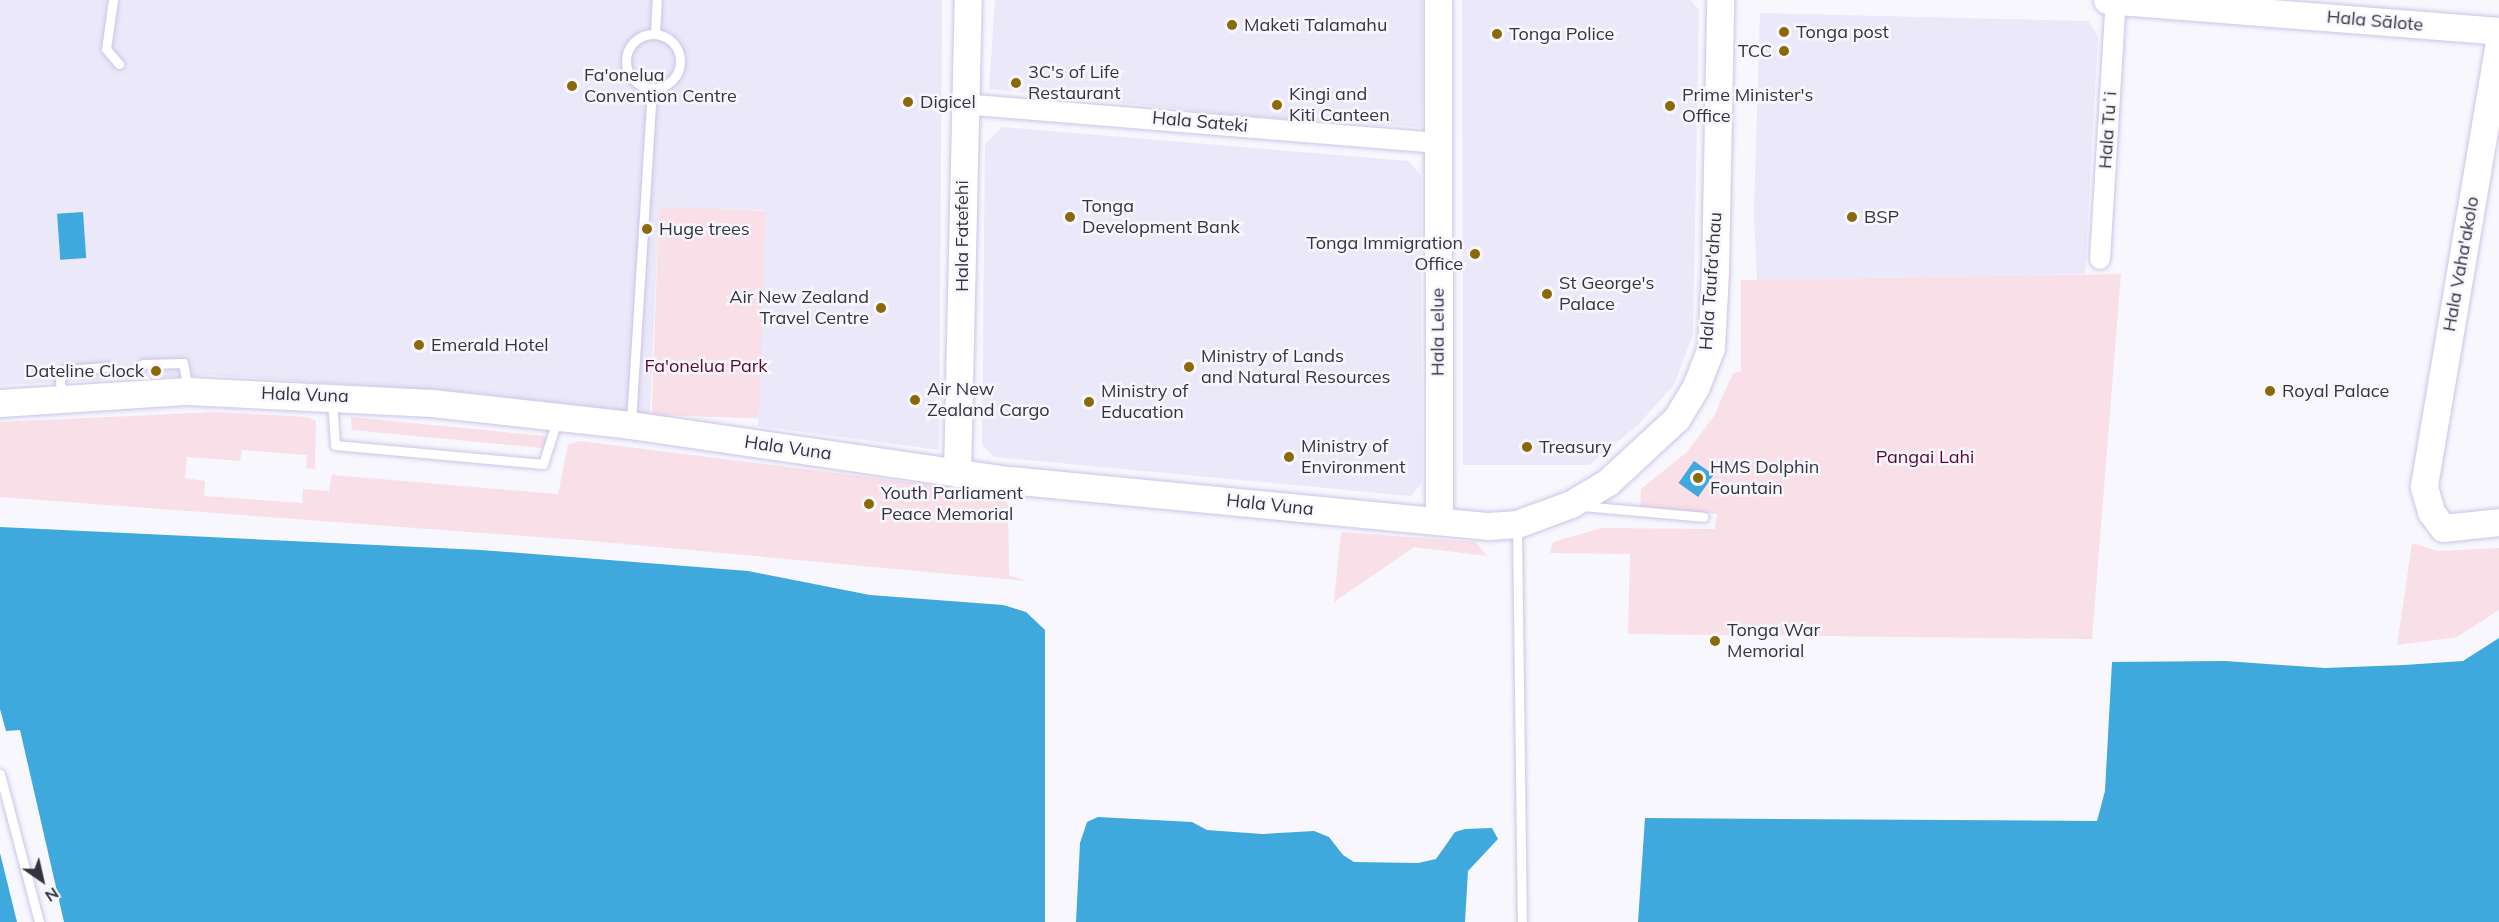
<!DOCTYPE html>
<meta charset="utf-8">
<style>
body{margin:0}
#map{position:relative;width:2499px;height:922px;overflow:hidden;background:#f8f7fe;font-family:Mulish,sans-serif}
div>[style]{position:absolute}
.built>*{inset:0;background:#ebe8f9}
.green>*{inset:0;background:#f9dfe8;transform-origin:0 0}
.water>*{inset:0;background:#3fa8dd;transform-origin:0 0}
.pier>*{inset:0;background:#f8f7fe}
.roads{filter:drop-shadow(0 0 2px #ccc4e7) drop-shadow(0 0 2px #ccc4e7)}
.lane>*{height:9px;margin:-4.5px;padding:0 4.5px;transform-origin:4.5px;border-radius:4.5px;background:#fff}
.lane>.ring{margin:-4.5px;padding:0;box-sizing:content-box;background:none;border:9px solid #fff;border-radius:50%}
.street>*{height:20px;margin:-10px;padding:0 10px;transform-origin:10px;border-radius:10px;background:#fff}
.secondary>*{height:27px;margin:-13.5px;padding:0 13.5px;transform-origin:13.5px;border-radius:13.5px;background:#fff}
.dots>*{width:16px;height:16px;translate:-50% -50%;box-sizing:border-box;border:3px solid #f8f7fe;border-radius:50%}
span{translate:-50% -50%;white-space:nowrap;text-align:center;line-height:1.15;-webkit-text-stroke:5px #f8f7fe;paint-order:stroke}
.street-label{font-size:18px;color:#363340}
.poi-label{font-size:18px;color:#363340}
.left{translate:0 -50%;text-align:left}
.right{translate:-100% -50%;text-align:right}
.park-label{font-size:18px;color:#5b0533}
.north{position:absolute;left:12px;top:850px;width:60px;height:60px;-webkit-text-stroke:4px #f8f7fe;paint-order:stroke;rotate:146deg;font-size:16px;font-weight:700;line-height:24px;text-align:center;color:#363340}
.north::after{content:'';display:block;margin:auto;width:21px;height:27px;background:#363340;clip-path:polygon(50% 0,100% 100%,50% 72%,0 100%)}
</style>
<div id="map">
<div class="built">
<i style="clip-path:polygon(0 0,942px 0,939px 450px,758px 426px,765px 210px,659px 208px,650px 415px,475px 393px,209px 375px,0 385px)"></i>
<i style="clip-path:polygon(995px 0,1423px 0,1422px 127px,1256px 117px,989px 89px)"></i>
<i style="clip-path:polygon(1462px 0,1690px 0,1699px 10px,1693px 335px,1674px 385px,1637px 426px,1589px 465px,1463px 465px)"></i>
<i style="clip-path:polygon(1760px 13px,2088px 21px,2098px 36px,2085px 274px,1757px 280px,1754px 213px)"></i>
<i style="clip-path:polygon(1002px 127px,1409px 161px,1421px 176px,1422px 482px,1411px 496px,994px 457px,982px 444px,985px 144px)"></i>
</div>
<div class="green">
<i style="left:659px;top:207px;width:107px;height:208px;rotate:2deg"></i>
<i style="clip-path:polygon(2121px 274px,2092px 639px,1628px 634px,1630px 554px,1550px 553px,1553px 542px,1602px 528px,1715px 529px,1717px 514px,1640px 507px,1641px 489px,1687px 452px,1714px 416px,1733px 373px,1741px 371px,1741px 280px)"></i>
<i style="clip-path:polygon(217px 412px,308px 417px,316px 421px,315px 469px,306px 468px,307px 455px,242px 450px,240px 461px,187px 457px,185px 478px,205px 481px,204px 496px,302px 503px,303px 489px,329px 491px,332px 475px,558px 494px,568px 445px,580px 441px,1002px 494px,1008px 504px,1009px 575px,1027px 581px,592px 541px,0 497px,0 422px)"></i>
<i style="clip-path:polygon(351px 417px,545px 436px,548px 442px,542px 448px,352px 430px)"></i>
<i style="clip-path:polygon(1341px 532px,1476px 542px,1487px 556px,1414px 547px,1334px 602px)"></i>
<i style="clip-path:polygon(2412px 543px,2438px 551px,2499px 548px,2499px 610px,2457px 637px,2397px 645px)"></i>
</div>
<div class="water">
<i style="left:83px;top:212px;width:46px;height:26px;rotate:86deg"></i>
<i style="left:1694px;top:461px;width:24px;height:27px;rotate:35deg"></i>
<i style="clip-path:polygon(0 527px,481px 550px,748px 571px,870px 595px,1003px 605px,1026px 612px,1045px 630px,1045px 922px,0 922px)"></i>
<i style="clip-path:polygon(2499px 638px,2499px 922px,1638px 922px,1645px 818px,2097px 821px,2105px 791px,2112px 662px,2225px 661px,2325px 668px,2404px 665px,2463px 661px)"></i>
<i style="clip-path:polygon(1098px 817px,1192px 822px,1207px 830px,1262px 834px,1314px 831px,1329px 837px,1343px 855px,1354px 862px,1418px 863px,1436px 859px,1455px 832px,1465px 829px,1492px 828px,1498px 839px,1468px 871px,1465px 922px,1076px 922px,1080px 843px,1087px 822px)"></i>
</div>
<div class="pier">
<i style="clip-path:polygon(0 709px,6px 731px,20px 730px,64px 922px,17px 922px,0 853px)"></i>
</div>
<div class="roads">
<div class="lane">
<i style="left:113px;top:0;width:49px;rotate:98.1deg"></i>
<i style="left:106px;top:49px;width:20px;rotate:49deg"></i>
<i class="ring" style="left:626px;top:34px;width:45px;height:45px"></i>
<i style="left:655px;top:34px;width:34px;rotate:-87deg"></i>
<i style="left:143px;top:364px;width:40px;rotate:-1.4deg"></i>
<i style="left:183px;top:363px;width:25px;rotate:79deg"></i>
<i style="left:61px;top:396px;width:22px;rotate:-93deg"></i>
<i style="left:60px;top:374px;width:6px;rotate:-39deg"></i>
<i style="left:65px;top:370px;width:42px;rotate:-4.1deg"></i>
<i style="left:332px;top:400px;width:45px;rotate:86.2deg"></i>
<i style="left:335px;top:445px;width:209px;rotate:5.2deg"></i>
<i style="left:543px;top:464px;width:46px;rotate:-72.3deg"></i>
<i style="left:631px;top:422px;width:334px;rotate:-86.4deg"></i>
<i style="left:1581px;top:506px;width:123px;rotate:5.1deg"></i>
<i style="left:1517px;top:525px;width:397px;rotate:89.3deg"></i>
<i style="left:0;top:774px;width:153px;rotate:75.2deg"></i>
</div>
<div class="street">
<i style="left:963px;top:104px;width:476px;rotate:4.7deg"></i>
<i style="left:2100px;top:259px;width:259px;rotate:-86.5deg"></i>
</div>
<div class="secondary">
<i style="left:1438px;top:0;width:520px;rotate:89.89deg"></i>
<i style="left:2107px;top:0;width:393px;rotate:4.5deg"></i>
<i style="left:2499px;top:42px;width:451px;rotate:99.6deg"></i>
<i style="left:2424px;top:487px;width:26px;rotate:74deg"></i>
<i style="left:2431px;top:512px;width:20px;rotate:53deg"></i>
<i style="left:2443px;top:528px;width:56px;rotate:-6.1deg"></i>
<i style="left:0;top:403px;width:188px;rotate:-3.7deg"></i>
<i style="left:188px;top:391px;width:244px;rotate:2.8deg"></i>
<i style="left:432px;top:403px;width:200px;rotate:6.3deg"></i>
<i style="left:631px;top:425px;width:383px;rotate:8.3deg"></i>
<i style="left:1010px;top:480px;width:481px;rotate:5.5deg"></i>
<i style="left:1489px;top:526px;width:28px;rotate:-4deg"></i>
<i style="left:1517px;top:524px;width:58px;rotate:-20.3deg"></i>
<i style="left:1571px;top:504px;width:43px;rotate:-30.7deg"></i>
<i style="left:1608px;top:482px;width:94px;rotate:-42.8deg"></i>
<i style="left:1677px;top:418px;width:37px;rotate:-59deg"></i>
<i style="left:1696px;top:386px;width:41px;rotate:-68.5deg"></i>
<i style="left:1711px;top:348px;width:76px;rotate:-87deg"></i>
<i style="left:1715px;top:272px;width:272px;rotate:-88.9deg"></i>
<i style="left:957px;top:473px;width:473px;rotate:-88.7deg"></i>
</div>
</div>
<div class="dots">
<i style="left:1232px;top:25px;background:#8b6909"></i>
<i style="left:1784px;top:32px;background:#8b6909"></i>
<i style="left:1497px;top:34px;background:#8b6909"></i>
<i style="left:1784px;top:51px;background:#8b6909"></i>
<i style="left:1016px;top:83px;background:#8b6909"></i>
<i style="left:572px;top:86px;background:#8b6909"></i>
<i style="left:908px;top:102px;background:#8b6909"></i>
<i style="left:1277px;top:105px;background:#8b6909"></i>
<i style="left:1670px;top:106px;background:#8b6909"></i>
<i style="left:1070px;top:217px;background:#8b6909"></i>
<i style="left:1852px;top:217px;background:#8b6909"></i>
<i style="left:647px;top:229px;background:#8b6909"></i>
<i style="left:1475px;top:254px;background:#8b6909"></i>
<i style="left:1547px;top:294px;background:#8b6909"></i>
<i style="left:881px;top:308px;background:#8b6909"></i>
<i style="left:419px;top:345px;background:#8b6909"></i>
<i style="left:1189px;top:367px;background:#8b6909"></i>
<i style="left:156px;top:371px;background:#8b6909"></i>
<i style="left:2270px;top:391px;background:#8b6909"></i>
<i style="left:915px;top:400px;background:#8b6909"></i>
<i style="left:1089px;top:402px;background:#8b6909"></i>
<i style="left:1527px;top:447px;background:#8b6909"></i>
<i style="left:1289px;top:457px;background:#8b6909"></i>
<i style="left:1698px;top:478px;background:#8b6909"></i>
<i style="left:869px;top:504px;background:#8b6909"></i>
<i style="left:1715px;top:641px;background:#8b6909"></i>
</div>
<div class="street-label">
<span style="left:2375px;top:21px;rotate:5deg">Hala Sālote</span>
<span style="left:1200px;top:122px;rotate:5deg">Hala Sateki</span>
<span style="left:2108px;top:130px;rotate:-86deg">Hala Tuʻi</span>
<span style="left:962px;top:236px;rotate:-90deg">Hala Fatefehi</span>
<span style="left:2461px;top:264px;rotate:-80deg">Hala Vaha'akolo</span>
<span style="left:1711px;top:281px;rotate:-86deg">Hala Taufa'ahau</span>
<span style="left:1438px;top:332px;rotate:-90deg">Hala Lelue</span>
<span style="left:305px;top:395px;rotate:2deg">Hala Vuna</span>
<span style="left:788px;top:448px;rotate:8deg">Hala Vuna</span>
<span style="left:1270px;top:505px;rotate:6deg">Hala Vuna</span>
</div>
<div class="poi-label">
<span class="left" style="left:1244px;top:25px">Maketi Talamahu</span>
<span class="left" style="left:1796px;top:32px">Tonga post</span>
<span class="left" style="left:1509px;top:34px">Tonga Police</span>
<span class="right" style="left:1772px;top:51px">TCC</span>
<span class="left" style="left:1028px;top:83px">3C's of Life<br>Restaurant</span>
<span class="left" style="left:584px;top:86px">Fa'onelua<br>Convention Centre</span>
<span class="left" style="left:1289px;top:105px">Kingi and<br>Kiti Canteen</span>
<span class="left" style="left:1682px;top:106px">Prime Minister's<br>Office</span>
<span class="left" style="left:920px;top:102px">Digicel</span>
<span class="left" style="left:1082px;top:217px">Tonga<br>Development Bank</span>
<span class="left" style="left:1864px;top:217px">BSP</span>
<span class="left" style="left:659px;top:229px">Huge trees</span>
<span class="right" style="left:1463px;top:254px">Tonga Immigration<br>Office</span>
<span class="left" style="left:1559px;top:294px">St George's<br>Palace</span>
<span class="right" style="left:869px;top:308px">Air New Zealand<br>Travel Centre</span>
<span class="left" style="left:431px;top:345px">Emerald Hotel</span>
<span class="left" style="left:1201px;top:367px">Ministry of Lands<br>and Natural Resources</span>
<span class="right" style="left:144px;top:371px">Dateline Clock</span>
<span class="left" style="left:927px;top:400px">Air New<br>Zealand Cargo</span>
<span class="left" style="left:2282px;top:391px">Royal Palace</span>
<span class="left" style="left:1101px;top:402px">Ministry of<br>Education</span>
<span class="left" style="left:1301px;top:457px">Ministry of<br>Environment</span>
<span class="left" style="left:1539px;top:447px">Treasury</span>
<span class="left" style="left:1710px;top:478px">HMS Dolphin<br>Fountain</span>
<span class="left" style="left:881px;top:504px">Youth Parliament<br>Peace Memorial</span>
<span class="left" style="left:1727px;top:641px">Tonga War<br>Memorial</span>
</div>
<div class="park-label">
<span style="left:706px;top:366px">Fa'onelua Park</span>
<span style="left:1925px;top:457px">Pangai Lahi</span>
</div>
<div class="north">N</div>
</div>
